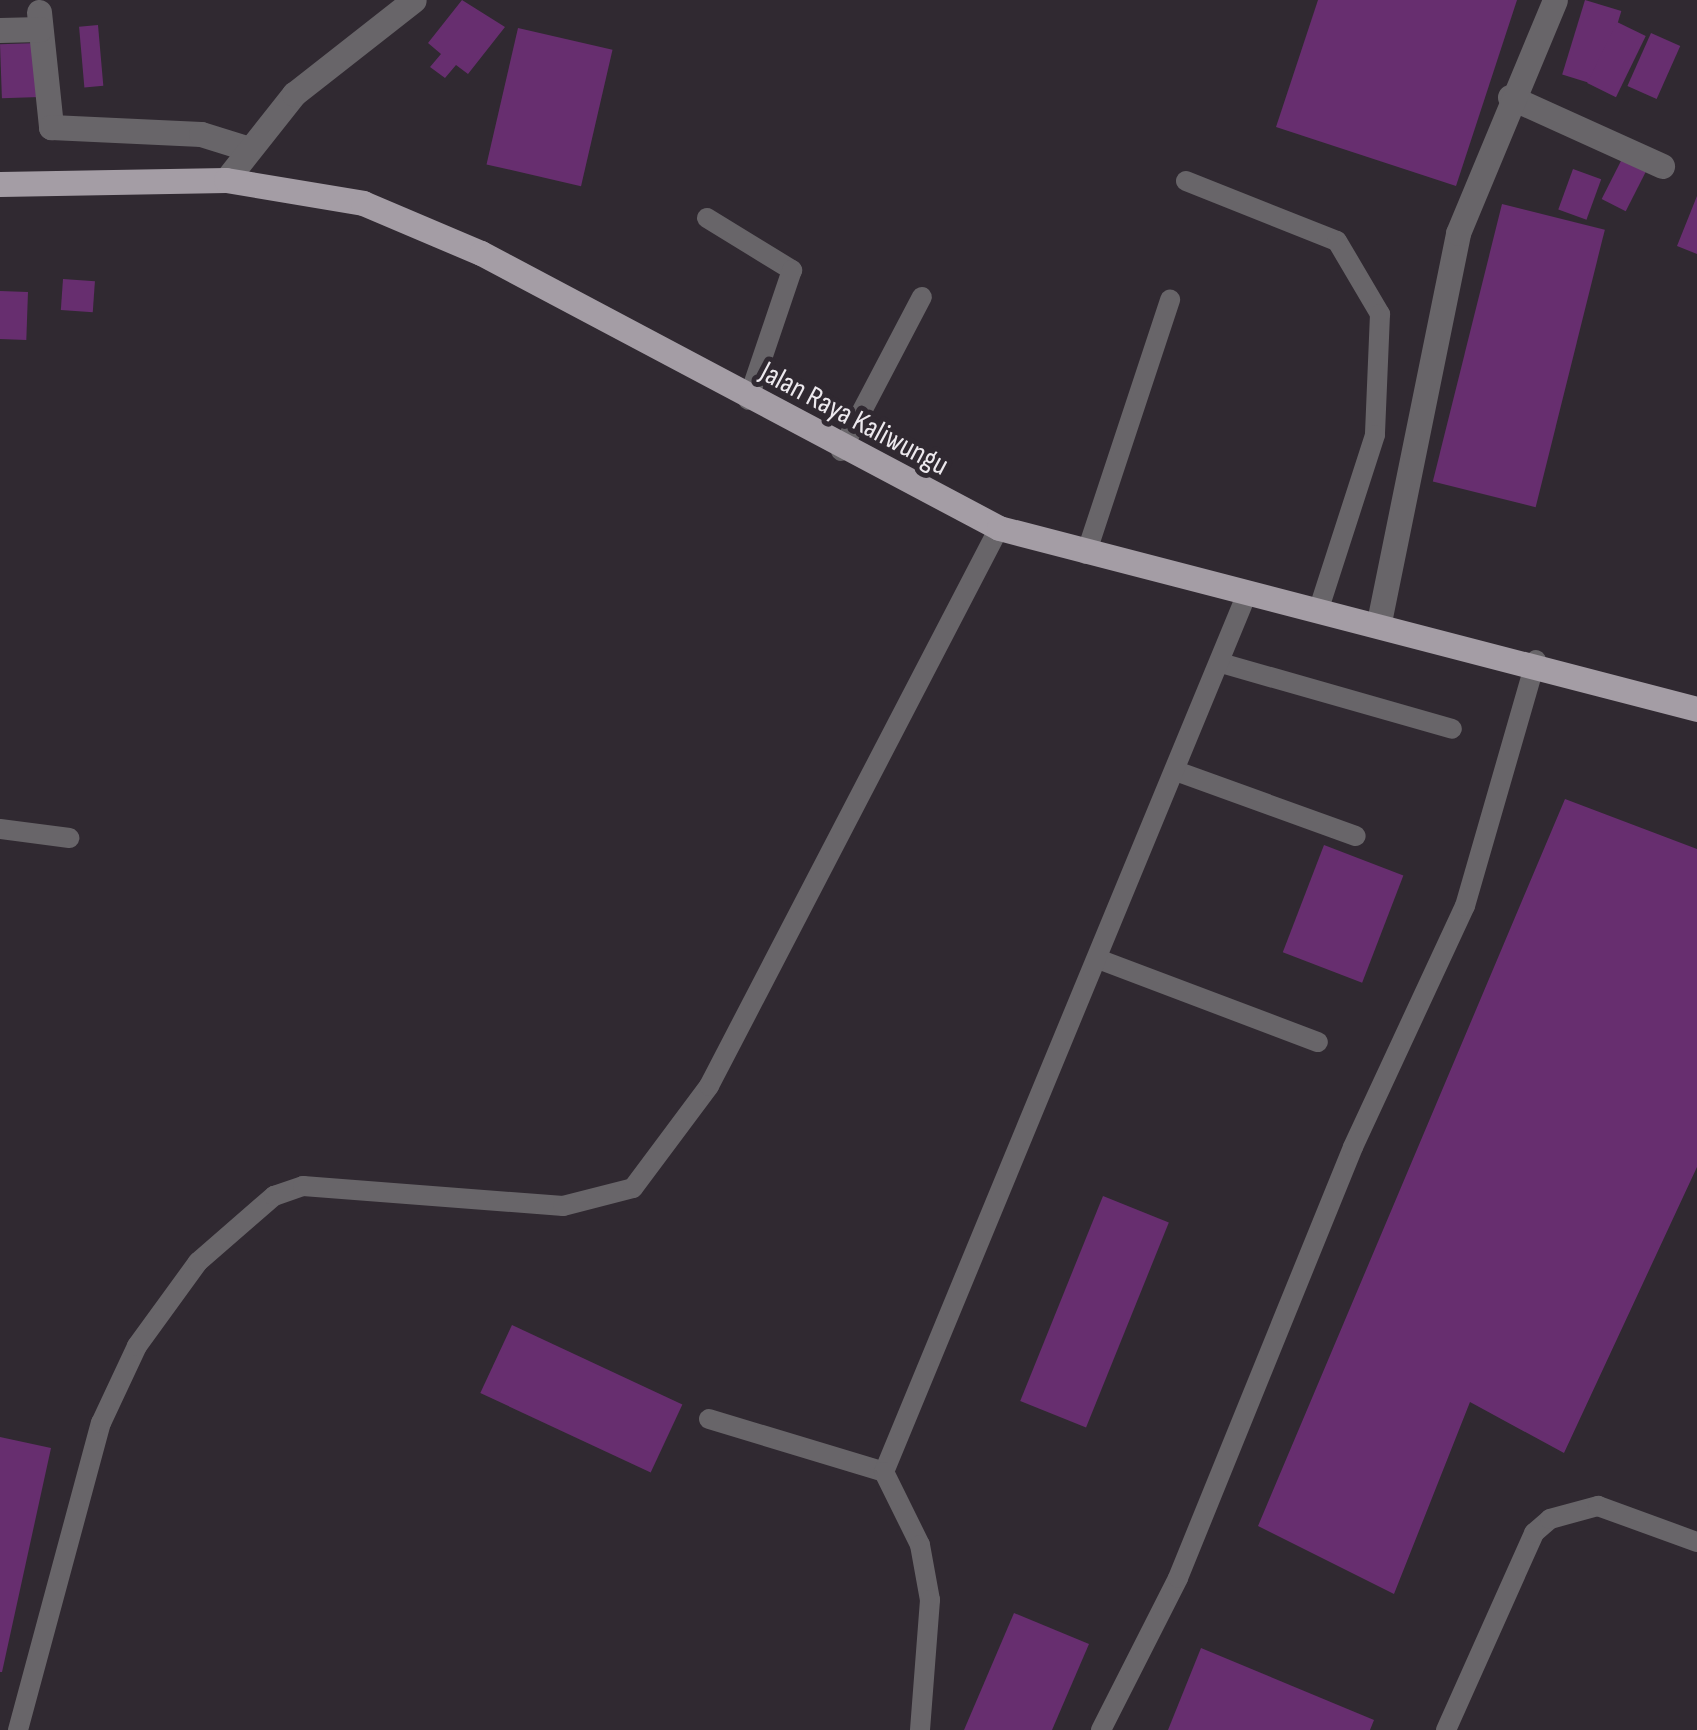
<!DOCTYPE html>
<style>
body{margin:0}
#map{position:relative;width:1697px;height:1730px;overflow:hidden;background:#302931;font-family:"Sofia Sans Condensed",sans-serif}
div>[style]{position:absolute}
.building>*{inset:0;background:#672e6f;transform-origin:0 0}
.service>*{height:20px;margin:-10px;padding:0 10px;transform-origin:10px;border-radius:10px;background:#686569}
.minor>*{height:25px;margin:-12.5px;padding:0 12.5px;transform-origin:12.5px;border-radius:12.5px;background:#686569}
.primary>*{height:25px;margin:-12.5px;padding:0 12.5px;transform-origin:12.5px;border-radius:12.5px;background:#a49da5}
span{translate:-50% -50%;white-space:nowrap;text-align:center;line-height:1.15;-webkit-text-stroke:10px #302931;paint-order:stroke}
.street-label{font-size:30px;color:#ede9ee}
</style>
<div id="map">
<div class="building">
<i style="clip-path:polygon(462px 0,505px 27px,468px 74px,456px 65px,445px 78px,430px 67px,441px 54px,428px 43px)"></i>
<i style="clip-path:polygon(1318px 0,1517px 0,1456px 186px,1276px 127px)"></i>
<i style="left:1585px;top:0;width:38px;height:78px;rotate:17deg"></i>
<i style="left:1617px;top:22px;width:32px;height:68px;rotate:26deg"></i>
<i style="left:98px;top:25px;width:61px;height:19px;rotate:85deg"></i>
<i style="left:518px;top:28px;width:97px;height:140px;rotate:13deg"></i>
<i style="left:1651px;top:33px;width:32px;height:58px;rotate:24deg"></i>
<i style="left:38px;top:43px;width:54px;height:38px;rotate:88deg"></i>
<i style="left:1623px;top:157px;width:27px;height:47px;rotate:27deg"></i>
<i style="left:1573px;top:169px;width:30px;height:43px;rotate:20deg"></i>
<i style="clip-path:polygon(1697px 196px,1697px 254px,1677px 246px)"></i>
<i style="left:1502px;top:204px;width:106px;height:286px;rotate:14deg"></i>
<i style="left:63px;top:279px;width:32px;height:31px;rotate:4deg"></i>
<i style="left:0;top:291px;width:28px;height:48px;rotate:2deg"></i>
<i style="clip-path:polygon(1565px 799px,1697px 849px,1697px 1167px,1564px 1453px,1470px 1402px,1394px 1594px,1258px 1526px)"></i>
<i style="left:1324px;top:845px;width:85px;height:115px;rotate:21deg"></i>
<i style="left:1103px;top:1196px;width:71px;height:221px;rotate:22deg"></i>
<i style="left:512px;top:1325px;width:188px;height:75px;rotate:25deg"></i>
<i style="clip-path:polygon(0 1437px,51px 1448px,2px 1672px,0 1672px)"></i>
<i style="clip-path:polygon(1014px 1613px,1089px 1644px,1052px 1730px,964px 1730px)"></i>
<i style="clip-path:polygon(1201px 1648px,1374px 1720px,1370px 1730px,1168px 1730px)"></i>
</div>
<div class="service">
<i style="left:1186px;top:181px;width:162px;rotate:21.7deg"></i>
<i style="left:1337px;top:241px;width:85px;rotate:59.5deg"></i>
<i style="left:1380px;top:314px;width:121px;rotate:92.4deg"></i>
<i style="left:1375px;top:435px;width:182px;rotate:107.9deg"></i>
<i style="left:707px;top:218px;width:100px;rotate:31.5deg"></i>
<i style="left:792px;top:270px;width:137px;rotate:108.7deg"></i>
<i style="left:841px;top:451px;width:174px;rotate:-62.3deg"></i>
<i style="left:1086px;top:554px;width:268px;rotate:-71.7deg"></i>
<i style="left:1221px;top:663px;width:240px;rotate:15.9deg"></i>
<i style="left:1176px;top:771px;width:191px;rotate:19.9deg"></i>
<i style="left:0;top:829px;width:70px;rotate:7.4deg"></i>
<i style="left:1098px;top:959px;width:235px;rotate:20.7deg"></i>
<i style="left:709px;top:1419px;width:183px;rotate:16.8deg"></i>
<i style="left:884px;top:1472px;width:953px;rotate:-67.55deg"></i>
<i style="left:884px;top:1472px;width:81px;rotate:63.7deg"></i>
<i style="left:920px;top:1545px;width:56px;rotate:79.7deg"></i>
<i style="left:930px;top:1600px;width:130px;rotate:94.4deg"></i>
<i style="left:18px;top:1730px;width:318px;rotate:-74.9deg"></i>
<i style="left:101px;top:1423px;width:85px;rotate:-64.9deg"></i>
<i style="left:137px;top:1346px;width:104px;rotate:-54deg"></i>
<i style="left:198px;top:1262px;width:101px;rotate:-41deg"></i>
<i style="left:274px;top:1196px;width:31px;rotate:-19deg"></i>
<i style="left:303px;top:1186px;width:261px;rotate:4.4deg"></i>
<i style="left:563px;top:1206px;width:72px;rotate:-14.4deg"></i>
<i style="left:633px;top:1188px;width:127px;rotate:-53.3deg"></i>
<i style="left:709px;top:1086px;width:629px;rotate:-62.54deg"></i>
<i style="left:1101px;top:1730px;width:170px;rotate:-63.1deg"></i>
<i style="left:1178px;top:1578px;width:465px;rotate:-67.9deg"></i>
<i style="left:1353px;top:1147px;width:266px;rotate:-65.1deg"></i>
<i style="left:1465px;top:906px;width:256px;rotate:-73.9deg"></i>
<i style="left:1446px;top:1730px;width:216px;rotate:-65.9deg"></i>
<i style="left:1534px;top:1533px;width:21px;rotate:-41deg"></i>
<i style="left:1550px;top:1519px;width:50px;rotate:-15.2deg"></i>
<i style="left:1598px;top:1506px;width:105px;rotate:20deg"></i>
</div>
<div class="minor">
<i style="left:39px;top:12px;width:116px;rotate:84deg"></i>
<i style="left:51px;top:127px;width:150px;rotate:2.7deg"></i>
<i style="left:201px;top:134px;width:47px;rotate:17.3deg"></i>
<i style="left:0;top:30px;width:40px;rotate:-1.4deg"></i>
<i style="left:1510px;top:97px;width:167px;rotate:24.4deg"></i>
<i style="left:226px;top:180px;width:110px;rotate:-51.7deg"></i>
<i style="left:294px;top:94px;width:152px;rotate:-38.1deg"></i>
<i style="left:1379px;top:622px;width:397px;rotate:-78.5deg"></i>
<i style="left:1458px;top:233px;width:252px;rotate:-67.4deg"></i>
</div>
<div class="primary">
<i style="left:0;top:184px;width:226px;rotate:-1deg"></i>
<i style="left:226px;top:180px;width:139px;rotate:9.5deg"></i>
<i style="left:363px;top:203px;width:128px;rotate:23deg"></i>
<i style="left:481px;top:253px;width:586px;rotate:27.96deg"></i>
<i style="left:999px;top:528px;width:721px;rotate:14.54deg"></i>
</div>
<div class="street-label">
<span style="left:854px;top:419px;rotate:28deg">Jalan Raya Kaliwungu</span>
</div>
</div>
